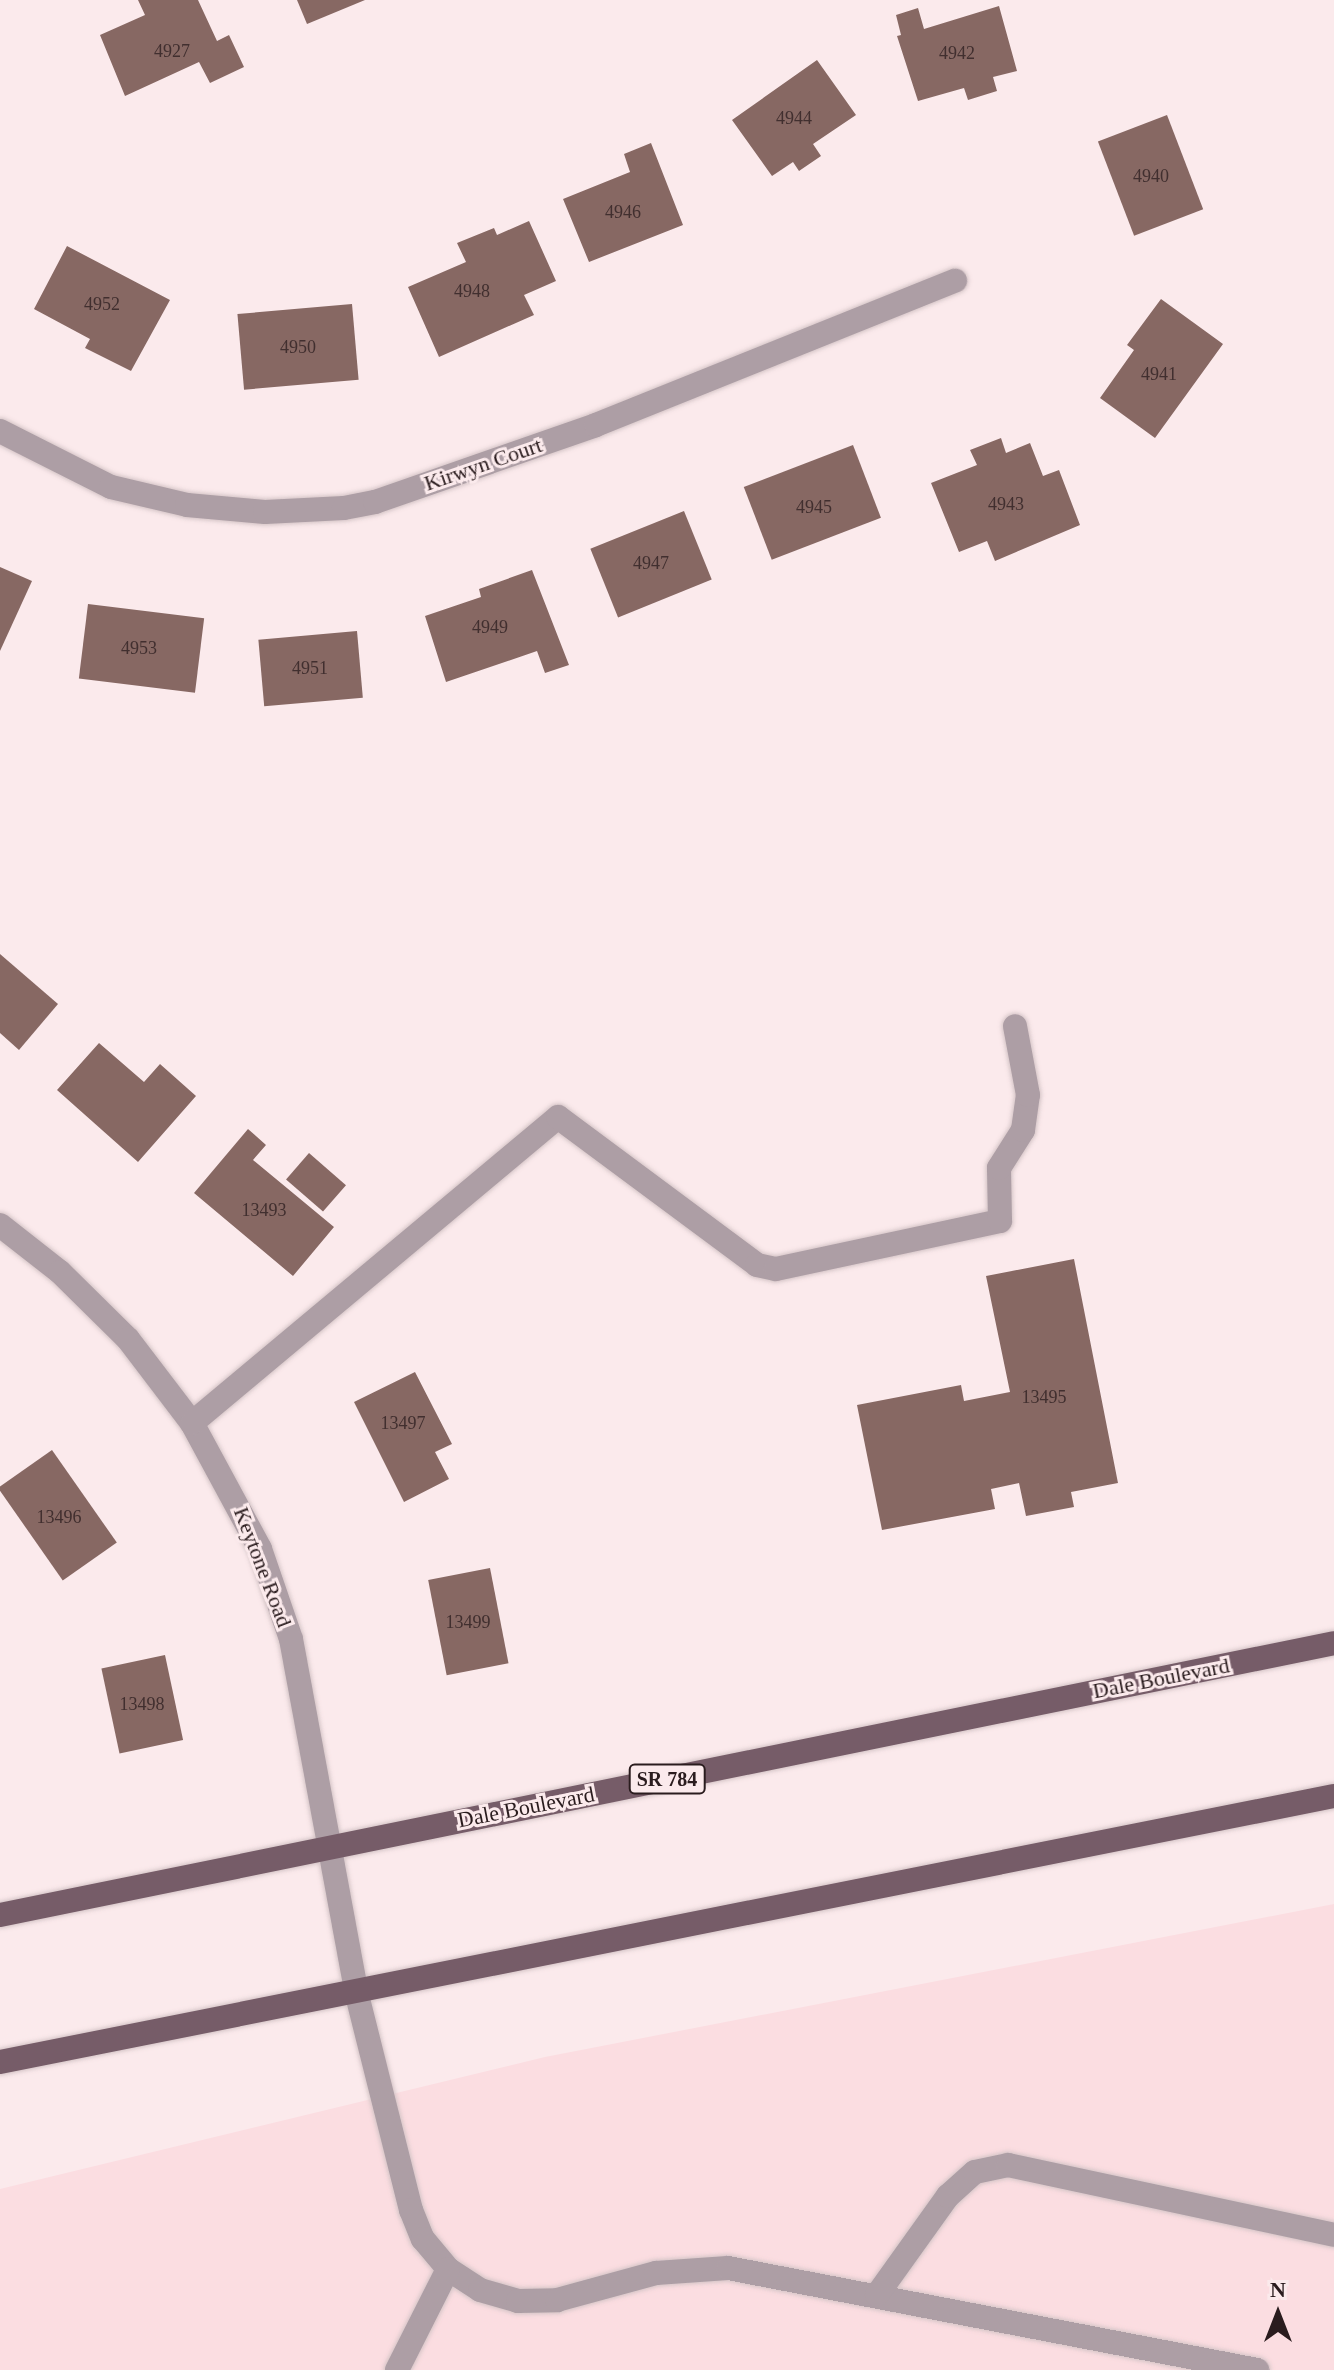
<!DOCTYPE html>
<style>
body{margin:0}
#map{position:relative;width:1334px;height:2370px;overflow:hidden;background:#fbeaec;font-family:"Times New Roman",serif}
div>[style]{position:absolute}
.built>*{inset:0;background:#fbdde1}
.building>*{inset:0;background:#876863;transform-origin:0 0}
.roads{filter:drop-shadow(0 0 2px #d5c5c7) drop-shadow(0 0 2px #d5c5c7)}
.minor>*{height:24px;margin:-12px;padding:0 12px;transform-origin:12px;border-radius:12px;background:#ad9ea5}
.major>*{height:24px;margin:-12px;padding:0 12px;transform-origin:12px;border-radius:12px;background:#765c68}
span{translate:-50% -50%;white-space:nowrap;text-align:center;line-height:1.15;-webkit-text-stroke:6px #fbeaec;paint-order:stroke}
.number-label{font-size:18px;color:#412f2f}
.number-label span{-webkit-text-stroke-width:0}
.shield-label span{padding:2px 6px;background:#fbeaec;border:2px solid;border-radius:6px;-webkit-text-stroke-width:0}
.shield-label{font-size:20px;color:#2a1c1e;font-weight:700}
.street-label{font-size:22px;color:#2a1c1e}
.north{position:absolute;left:1238px;top:2274px;width:80px;height:80px;-webkit-text-stroke:6px #fbeaec;paint-order:stroke;rotate:0deg;font-size:22px;font-weight:700;line-height:32px;text-align:center;color:#2a1c1e}
.north::after{content:'';display:block;margin:auto;width:28px;height:36px;background:#2a1c1e;clip-path:polygon(50% 0,100% 100%,50% 72%,0 100%)}
</style>
<div id="map">
<div class="built">
<i style="clip-path:polygon(1334px 1904px,1334px 2370px,0 2370px,0 2189px,545px 2057px)"></i>
</div>
<div class="building">
<i style="clip-path:polygon(138px 0,198px 0,217px 41px,229px 35px,244px 67px,210px 83px,199px 62px,125px 96px,100px 35px,145px 15px)"></i>
<i style="clip-path:polygon(297px 0,365px 0,307px 24px)"></i>
<i style="clip-path:polygon(999px 6px,1017px 71px,993px 77px,997px 91px,968px 100px,964px 88px,918px 101px,897px 36px,901px 35px,896px 15px,918px 8px,924px 29px)"></i>
<i style="clip-path:polygon(817px 60px,856px 115px,813px 144px,821px 156px,799px 171px,793px 162px,772px 176px,732px 120px)"></i>
<i style="left:1167px;top:115px;width:101px;height:74px;rotate:69deg"></i>
<i style="clip-path:polygon(651px 143px,683px 225px,589px 262px,563px 199px,630px 172px,624px 154px)"></i>
<i style="clip-path:polygon(529px 221px,556px 281px,524px 295px,534px 315px,439px 357px,408px 287px,466px 262px,457px 243px,494px 228px,497px 235px)"></i>
<i style="clip-path:polygon(67px 246px,170px 300px,131px 371px,85px 348px,90px 339px,34px 309px)"></i>
<i style="clip-path:polygon(1161px 299px,1223px 344px,1155px 438px,1100px 398px,1134px 350px,1127px 345px)"></i>
<i style="left:352px;top:304px;width:76px;height:115px;rotate:85deg"></i>
<i style="clip-path:polygon(1001px 438px,1006px 453px,1030px 443px,1043px 476px,1059px 470px,1080px 525px,995px 561px,987px 541px,959px 552px,931px 483px,977px 465px,970px 450px)"></i>
<i style="left:853px;top:445px;width:78px;height:117px;rotate:69deg"></i>
<i style="left:684px;top:511px;width:74px;height:101px;rotate:68deg"></i>
<i style="clip-path:polygon(0 567px,32px 581px,0 651px)"></i>
<i style="clip-path:polygon(532px 570px,569px 665px,545px 673px,537px 651px,446px 682px,425px 616px,481px 597px,479px 589px)"></i>
<i style="left:88px;top:604px;width:117px;height:75px;rotate:7deg"></i>
<i style="left:357px;top:631px;width:67px;height:99px;rotate:85deg"></i>
<i style="clip-path:polygon(0 954px,58px 1004px,19px 1050px,0 1033px)"></i>
<i style="clip-path:polygon(99px 1043px,144px 1082px,160px 1064px,196px 1096px,138px 1162px,57px 1090px)"></i>
<i style="clip-path:polygon(248px 1129px,266px 1145px,253px 1160px,334px 1227px,293px 1276px,194px 1193px)"></i>
<i style="left:309px;top:1153px;width:49px;height:35px;rotate:41deg"></i>
<i style="clip-path:polygon(1074px 1259px,1118px 1483px,1071px 1492px,1074px 1507px,1026px 1516px,1019px 1483px,991px 1489px,995px 1509px,882px 1530px,857px 1405px,961px 1385px,964px 1401px,1010px 1392px,986px 1276px)"></i>
<i style="clip-path:polygon(415px 1372px,452px 1444px,435px 1452px,449px 1479px,404px 1502px,354px 1402px)"></i>
<i style="left:52px;top:1450px;width:113px;height:66px;rotate:55deg"></i>
<i style="left:490px;top:1568px;width:97px;height:63px;rotate:79deg"></i>
<i style="left:165px;top:1655px;width:87px;height:65px;rotate:78deg"></i>
</div>
<div class="roads">
<div class="minor">
<i style="left:0;top:431px;width:124px;rotate:26.8deg"></i>
<i style="left:111px;top:487px;width:78px;rotate:13.3deg"></i>
<i style="left:187px;top:505px;width:78px;rotate:5.1deg"></i>
<i style="left:265px;top:512px;width:79px;rotate:-2.9deg"></i>
<i style="left:344px;top:508px;width:32px;rotate:-11deg"></i>
<i style="left:375px;top:502px;width:234px;rotate:-19.2deg"></i>
<i style="left:596px;top:425px;width:387px;rotate:-21.9deg"></i>
<i style="left:0;top:1225px;width:76px;rotate:38.1deg"></i>
<i style="left:60px;top:1272px;width:95px;rotate:44.6deg"></i>
<i style="left:128px;top:1339px;width:106px;rotate:52.7deg"></i>
<i style="left:192px;top:1423px;width:143px;rotate:61.6deg"></i>
<i style="left:260px;top:1549px;width:95px;rotate:71deg"></i>
<i style="left:291px;top:1639px;width:362px;rotate:79.5deg"></i>
<i style="left:357px;top:1995px;width:222px;rotate:75.9deg"></i>
<i style="left:411px;top:2210px;width:31px;rotate:68deg"></i>
<i style="left:423px;top:2239px;width:39px;rotate:50deg"></i>
<i style="left:448px;top:2269px;width:38px;rotate:33deg"></i>
<i style="left:480px;top:2290px;width:40px;rotate:16deg"></i>
<i style="left:518px;top:2301px;width:39px;rotate:-1deg"></i>
<i style="left:557px;top:2300px;width:103px;rotate:-15.3deg"></i>
<i style="left:656px;top:2273px;width:72px;rotate:-4deg"></i>
<i style="left:728px;top:2268px;width:539px;rotate:10.91deg"></i>
<i style="left:192px;top:1423px;width:477px;rotate:-39.9deg"></i>
<i style="left:558px;top:1117px;width:248px;rotate:36.6deg"></i>
<i style="left:757px;top:1265px;width:19px;rotate:12deg"></i>
<i style="left:776px;top:1269px;width:229px;rotate:-12.1deg"></i>
<i style="left:1000px;top:1221px;width:53px;rotate:-91.1deg"></i>
<i style="left:999px;top:1168px;width:45px;rotate:-57.7deg"></i>
<i style="left:1023px;top:1130px;width:35px;rotate:-82deg"></i>
<i style="left:1028px;top:1095px;width:70px;rotate:-100.7deg"></i>
<i style="left:877px;top:2295px;width:122px;rotate:-54.4deg"></i>
<i style="left:948px;top:2196px;width:36px;rotate:-42deg"></i>
<i style="left:975px;top:2172px;width:34px;rotate:-12deg"></i>
<i style="left:1008px;top:2165px;width:333px;rotate:12.1deg"></i>
<i style="left:397px;top:2370px;width:113px;rotate:-63.2deg"></i>
</div>
<div class="major">
<i style="left:0;top:1915px;width:1361px;rotate:-11.52deg"></i>
<i style="left:0;top:2062px;width:1360px;rotate:-11.28deg"></i>
</div>
</div>
<div class="number-label">
<span style="left:172px;top:51px">4927</span>
<span style="left:957px;top:53px">4942</span>
<span style="left:794px;top:118px">4944</span>
<span style="left:1151px;top:176px">4940</span>
<span style="left:623px;top:212px">4946</span>
<span style="left:472px;top:291px">4948</span>
<span style="left:102px;top:304px">4952</span>
<span style="left:298px;top:347px">4950</span>
<span style="left:1159px;top:374px">4941</span>
<span style="left:1006px;top:504px">4943</span>
<span style="left:814px;top:507px">4945</span>
<span style="left:651px;top:563px">4947</span>
<span style="left:490px;top:627px">4949</span>
<span style="left:139px;top:648px">4953</span>
<span style="left:310px;top:668px">4951</span>
<span style="left:264px;top:1210px">13493</span>
<span style="left:1044px;top:1397px">13495</span>
<span style="left:403px;top:1423px">13497</span>
<span style="left:59px;top:1517px">13496</span>
<span style="left:468px;top:1622px">13499</span>
<span style="left:142px;top:1704px">13498</span>
</div>
<div class="shield-label">
<span style="left:667px;top:1779px">SR 784</span>
</div>
<div class="street-label">
<span style="left:483px;top:464px;rotate:-19deg">Kirwyn Court</span>
<span style="left:263px;top:1567px;rotate:69deg">Keytone Road</span>
<span style="left:1161px;top:1678px;rotate:-11deg">Dale Boulevard</span>
<span style="left:526px;top:1807px;rotate:-11deg">Dale Boulevard</span>
</div>
<div class="north">N</div>
</div>
